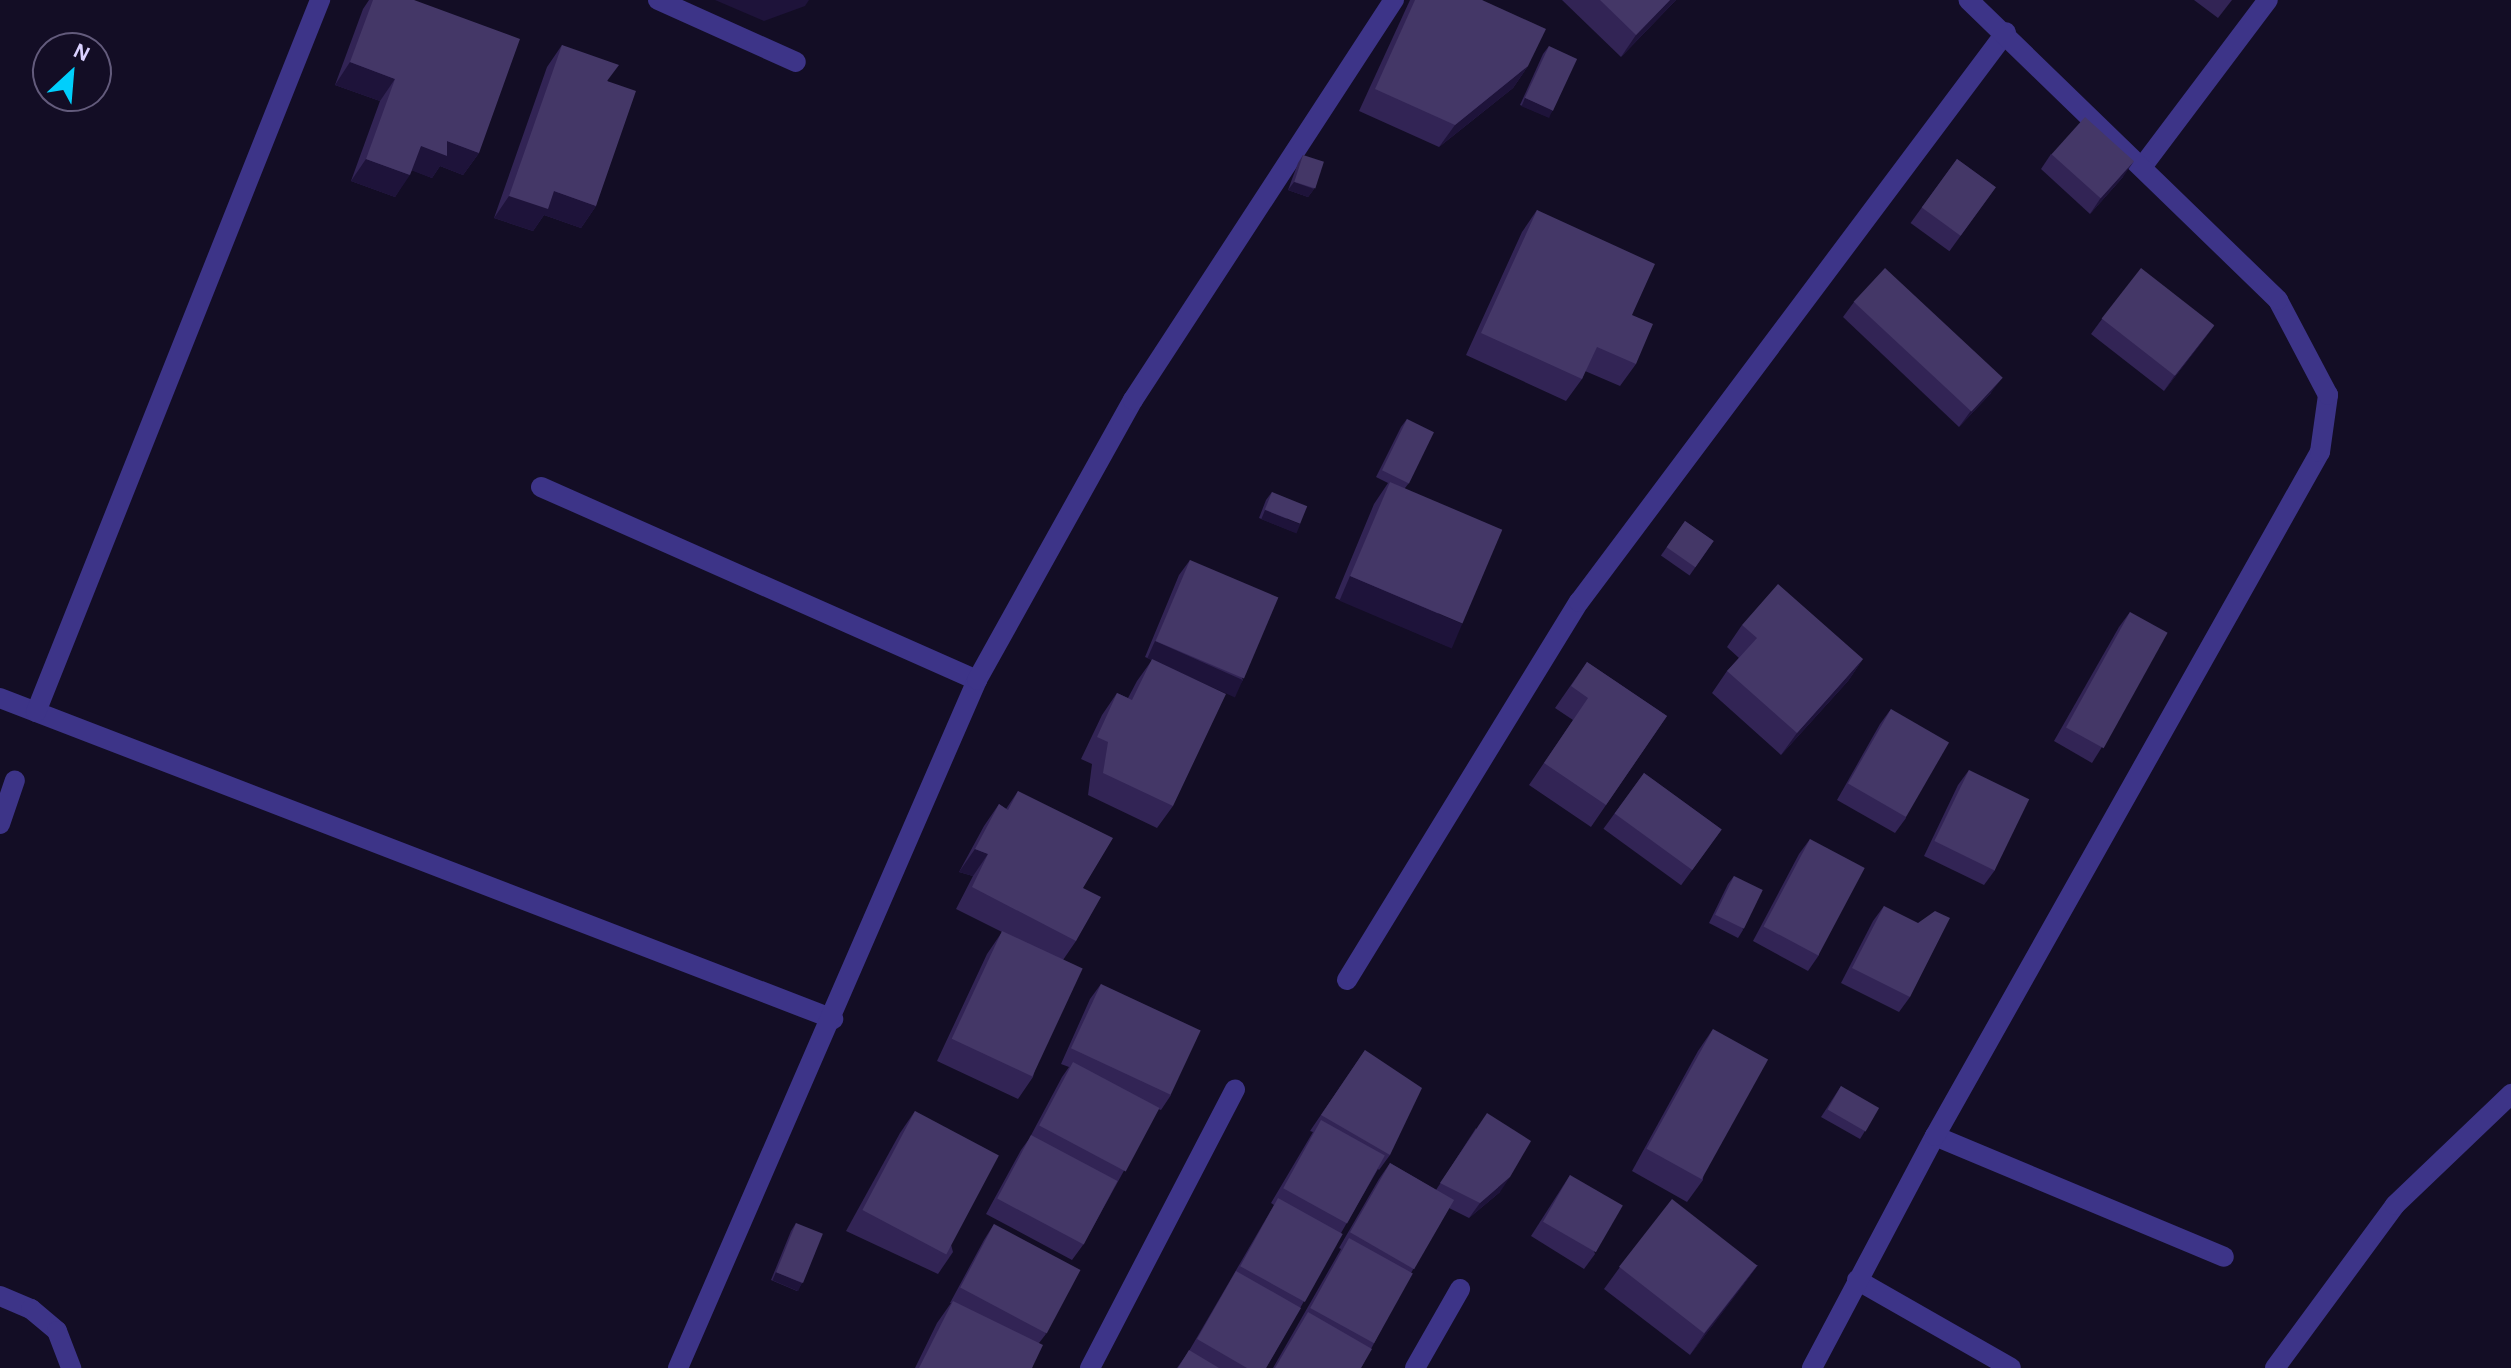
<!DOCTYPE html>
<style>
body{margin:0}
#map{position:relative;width:2511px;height:1368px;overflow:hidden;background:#130d25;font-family:"Alegreya Sans",sans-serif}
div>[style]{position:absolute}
.lane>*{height:20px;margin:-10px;padding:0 10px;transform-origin:10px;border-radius:10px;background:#3d3488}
.street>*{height:20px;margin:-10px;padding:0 10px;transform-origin:10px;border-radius:10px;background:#3d3488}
.wall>*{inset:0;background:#322455;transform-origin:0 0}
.shaded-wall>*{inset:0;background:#1e133a;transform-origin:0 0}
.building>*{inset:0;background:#443767;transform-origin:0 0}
span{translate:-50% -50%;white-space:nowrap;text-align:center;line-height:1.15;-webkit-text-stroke:8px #130d25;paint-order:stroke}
.north{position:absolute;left:32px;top:32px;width:80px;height:80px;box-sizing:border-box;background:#130d25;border:2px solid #635b7c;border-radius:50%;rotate:26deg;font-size:22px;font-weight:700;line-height:32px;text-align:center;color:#dad1ff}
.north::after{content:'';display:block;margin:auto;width:28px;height:36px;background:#00cffc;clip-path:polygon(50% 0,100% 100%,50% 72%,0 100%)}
</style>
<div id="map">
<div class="lane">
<i style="left:0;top:698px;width:893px;rotate:21.07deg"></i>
</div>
<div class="street">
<i style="left:658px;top:0;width:151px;rotate:24.2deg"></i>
<i style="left:2142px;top:167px;width:209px;rotate:-53deg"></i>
<i style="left:541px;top:487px;width:477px;rotate:23.9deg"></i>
<i style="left:36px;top:712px;width:767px;rotate:-68.25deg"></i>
<i style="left:0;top:824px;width:46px;rotate:-71.2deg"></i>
<i style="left:1347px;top:980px;width:444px;rotate:-58.5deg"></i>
<i style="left:1579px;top:602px;width:712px;rotate:-53.16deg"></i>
<i style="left:1935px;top:1136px;width:313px;rotate:22.7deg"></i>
<i style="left:1857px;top:1280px;width:177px;rotate:29.7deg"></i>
<i style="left:0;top:1296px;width:34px;rotate:23deg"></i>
<i style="left:31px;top:1309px;width:34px;rotate:40deg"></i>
<i style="left:57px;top:1331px;width:40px;rotate:69deg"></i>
<i style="left:678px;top:1368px;width:750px;rotate:-66.51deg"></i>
<i style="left:977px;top:680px;width:321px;rotate:-60.9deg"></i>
<i style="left:1133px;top:400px;width:478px;rotate:-56.9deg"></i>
<i style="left:1090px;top:1368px;width:314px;rotate:-62.5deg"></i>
<i style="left:1415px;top:1368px;width:91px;rotate:-60.3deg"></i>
<i style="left:1812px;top:1368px;width:263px;rotate:-62.1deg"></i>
<i style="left:1935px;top:1136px;width:785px;rotate:-60.63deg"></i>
<i style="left:2320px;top:452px;width:58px;rotate:-82deg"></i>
<i style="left:2328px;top:395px;width:107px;rotate:-117.8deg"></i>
<i style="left:2278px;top:300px;width:431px;rotate:-135.9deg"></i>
<i style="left:2275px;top:1368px;width:202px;rotate:-53.6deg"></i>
<i style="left:2395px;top:1205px;width:161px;rotate:-43.7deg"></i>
</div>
<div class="wall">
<i style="clip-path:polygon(369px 0,414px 0,479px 153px,463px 175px,440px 166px,432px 178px,412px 170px,395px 197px,351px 181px,380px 101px,335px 85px,363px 9px)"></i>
<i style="clip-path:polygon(1410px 0,1482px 0,1528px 66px,1513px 88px,1439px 147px,1359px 111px)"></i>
<i style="clip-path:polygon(1562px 0,1676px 0,1621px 57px)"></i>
<i style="clip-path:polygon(2194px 0,2232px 0,2218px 18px)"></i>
<i style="clip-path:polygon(562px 45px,608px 81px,596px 206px,581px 228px,544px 215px,533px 231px,494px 218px,547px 67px)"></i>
<i style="clip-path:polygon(1549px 46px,1553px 110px,1548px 117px,1520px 105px,1543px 54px)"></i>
<i style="clip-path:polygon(2051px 154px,2123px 177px,2090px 214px,2041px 169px)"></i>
<i style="clip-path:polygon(1303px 155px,1314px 189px,1308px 197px,1288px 190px,1298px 163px)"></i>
<i style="left:1957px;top:159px;width:48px;height:79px;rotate:36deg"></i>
<i style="clip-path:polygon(1537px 210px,1632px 315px,1636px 364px,1620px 386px,1585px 371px,1582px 379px,1566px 401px,1466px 355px,1522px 232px)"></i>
<i style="clip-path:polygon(1854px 302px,1991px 393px,1959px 427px,1843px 317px)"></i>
<i style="clip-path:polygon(2102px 319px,2214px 326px,2164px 391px,2091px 334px)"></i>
<i style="clip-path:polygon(1407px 419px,1409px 483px,1405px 488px,1447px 646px,1335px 598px,1374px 504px,1388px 483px,1376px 477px,1401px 427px)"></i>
<i style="clip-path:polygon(1272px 492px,1294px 532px,1259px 518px,1266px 500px)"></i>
<i style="left:1685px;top:521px;width:35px;height:42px;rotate:35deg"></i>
<i style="clip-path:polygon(1190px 560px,1243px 680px,1233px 695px,1175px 670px,1173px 806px,1157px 828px,1088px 795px,1092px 764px,1081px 759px,1102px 715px,1117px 693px,1128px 698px,1137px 681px,1152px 660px,1145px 657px,1179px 575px)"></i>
<i style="clip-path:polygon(2130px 612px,2102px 747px,2092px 763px,2054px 741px,2119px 627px)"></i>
<i style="clip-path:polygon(1742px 625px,1863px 659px,1848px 681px,1781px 755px,1712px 693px,1727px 671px,1739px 658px,1727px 647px)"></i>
<i style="clip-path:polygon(1587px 662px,1667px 716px,1591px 827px,1529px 785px,1573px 720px,1555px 708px)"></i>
<i style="clip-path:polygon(1891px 709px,1906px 818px,1895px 833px,1837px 800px,1880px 724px)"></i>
<i style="clip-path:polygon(1969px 770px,1995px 870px,1984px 885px,1924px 856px,1958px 785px)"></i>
<i style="left:1644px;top:773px;width:96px;height:69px;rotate:36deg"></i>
<i style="clip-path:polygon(1018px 791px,1083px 888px,1076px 941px,1063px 960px,1033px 1077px,1018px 1099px,937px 1061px,987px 954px,1002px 932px,956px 909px,973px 876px,959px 872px,984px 826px,999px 804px,1006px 809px)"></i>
<i style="clip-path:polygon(1810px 839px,1819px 955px,1808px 971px,1753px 941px,1799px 854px)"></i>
<i style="clip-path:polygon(1734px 876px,1743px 930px,1738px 938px,1709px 923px,1728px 884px)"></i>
<i style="clip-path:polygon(1884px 906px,1910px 997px,1899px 1012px,1841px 983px,1873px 921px)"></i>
<i style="clip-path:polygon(1101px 984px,1171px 1095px,1161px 1110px,1158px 1109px,1083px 1245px,1072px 1260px,986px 1214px,1021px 1150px,1029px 1139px,1062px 1077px,1069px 1067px,1061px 1064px,1090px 999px)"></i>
<i style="clip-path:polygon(1713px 1029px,1703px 1180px,1687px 1202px,1632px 1171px,1698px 1051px)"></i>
<i style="clip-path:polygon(1365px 1050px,1390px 1155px,1379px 1170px,1378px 1169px,1341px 1233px,1303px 1303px,1266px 1368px,1177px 1368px,1189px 1351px,1274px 1205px,1271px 1203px,1313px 1132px,1310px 1131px)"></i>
<i style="clip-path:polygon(1841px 1086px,1865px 1131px,1860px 1139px,1821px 1117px)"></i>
<i style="clip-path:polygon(915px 1111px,953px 1252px,938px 1274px,846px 1231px,900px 1133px)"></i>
<i style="clip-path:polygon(1476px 1128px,1500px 1192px,1469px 1218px,1449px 1208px,1411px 1273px,1361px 1368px,1273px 1368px,1341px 1249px,1339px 1248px,1379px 1179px,1390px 1163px,1436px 1190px)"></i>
<i style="clip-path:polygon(1570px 1175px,1595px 1254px,1584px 1269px,1531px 1236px)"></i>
<i style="clip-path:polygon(796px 1223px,802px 1283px,797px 1291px,771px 1280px,791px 1231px)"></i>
<i style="clip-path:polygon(994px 1224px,1046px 1334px,1039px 1343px,1032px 1368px,915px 1368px,937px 1323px,951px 1303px,950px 1303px,984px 1240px)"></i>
<i style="clip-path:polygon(1758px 1265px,1690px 1355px,1604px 1289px,1620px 1267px)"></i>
</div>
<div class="shaded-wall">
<i style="clip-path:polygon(715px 0,809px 0,805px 6px,764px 21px)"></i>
<i style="clip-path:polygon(1670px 0,1676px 0,1621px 57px,1636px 35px)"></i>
<i style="clip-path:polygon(350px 62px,395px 79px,380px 101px,335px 85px)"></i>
<i style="clip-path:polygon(1528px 66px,1513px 88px,1439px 147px,1455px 125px)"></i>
<i style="left:1525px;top:98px;width:30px;height:9px;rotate:23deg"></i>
<i style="clip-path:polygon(447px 141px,479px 153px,463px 175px,440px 166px,432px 178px,405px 168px,421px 146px)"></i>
<i style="clip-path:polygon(366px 159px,410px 175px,395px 197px,351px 181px)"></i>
<i style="clip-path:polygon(2134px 161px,2123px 177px,2090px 214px,2100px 199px)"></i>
<i style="clip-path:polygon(1294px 182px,1314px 189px,1308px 197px,1288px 190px)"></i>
<i style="clip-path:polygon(554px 191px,596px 206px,581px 228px,544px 215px,533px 231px,494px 218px,509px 196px)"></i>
<i style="clip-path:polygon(2214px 326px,2203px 341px,2164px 391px,2175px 375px)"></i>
<i style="clip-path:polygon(2002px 378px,1991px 393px,1959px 427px,1970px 412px)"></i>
<i style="left:1265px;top:510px;width:38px;height:10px;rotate:22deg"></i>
<i style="left:1350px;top:576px;width:122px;height:27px;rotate:23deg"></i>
<i style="left:1155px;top:641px;width:96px;height:19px;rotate:24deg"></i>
<i style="clip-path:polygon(1863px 659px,1848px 681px,1781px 755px,1797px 733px)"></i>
<i style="clip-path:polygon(975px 849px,988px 854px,973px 876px,959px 872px)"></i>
<i style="clip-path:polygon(1510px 1177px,1500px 1192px,1469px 1218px,1480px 1203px)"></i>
<i style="clip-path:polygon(1758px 1265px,1742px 1287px,1690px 1355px,1705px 1333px)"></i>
<i style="left:776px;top:1272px;width:28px;height:9px;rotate:23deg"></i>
</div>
<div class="building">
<i style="clip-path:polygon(373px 0,414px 0,520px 39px,479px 153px,447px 141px,447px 156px,421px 146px,410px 175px,366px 159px,395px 79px,350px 62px)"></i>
<i style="clip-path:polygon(1415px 0,1482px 0,1546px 29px,1528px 66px,1455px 125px,1375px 89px)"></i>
<i style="clip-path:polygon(1600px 0,1670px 0,1636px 35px)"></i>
<i style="clip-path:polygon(562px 45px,619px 65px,607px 81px,636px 91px,596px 206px,554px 191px,548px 209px,509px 196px)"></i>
<i style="left:1549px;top:46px;width:31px;height:57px;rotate:25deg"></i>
<i style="left:2085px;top:117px;width:66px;height:50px;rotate:42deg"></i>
<i style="left:1303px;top:155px;width:22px;height:28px;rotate:18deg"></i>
<i style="left:1957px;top:159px;width:48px;height:60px;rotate:36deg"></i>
<i style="clip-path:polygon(1537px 210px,1655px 264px,1632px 315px,1653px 324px,1636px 364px,1597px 347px,1582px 379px,1481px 333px)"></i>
<i style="left:1885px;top:268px;width:161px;height:46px;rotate:43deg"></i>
<i style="left:2141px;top:268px;width:93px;height:64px;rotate:38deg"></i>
<i style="left:1407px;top:419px;width:30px;height:57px;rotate:26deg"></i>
<i style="left:1390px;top:482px;width:122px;height:102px;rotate:23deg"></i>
<i style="left:1272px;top:492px;width:38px;height:19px;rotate:22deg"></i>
<i style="left:1685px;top:521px;width:35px;height:32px;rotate:35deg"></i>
<i style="left:1190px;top:560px;width:96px;height:88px;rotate:23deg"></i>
<i style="clip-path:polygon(1778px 584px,1863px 659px,1797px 733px,1727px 671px,1757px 638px,1742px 625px)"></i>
<i style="left:2130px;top:612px;width:43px;height:132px;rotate:29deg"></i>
<i style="clip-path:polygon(1152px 659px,1226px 694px,1173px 806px,1103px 773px,1108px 742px,1097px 737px,1117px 693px,1132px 700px)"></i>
<i style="clip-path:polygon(1587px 662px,1667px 716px,1606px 805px,1544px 763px,1588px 698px,1571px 686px)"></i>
<i style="left:1891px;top:709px;width:67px;height:86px;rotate:30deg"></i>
<i style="left:1969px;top:770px;width:67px;height:79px;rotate:26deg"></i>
<i style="left:1644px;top:773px;width:96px;height:50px;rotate:36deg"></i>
<i style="clip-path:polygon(1018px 791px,1113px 838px,1083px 888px,1101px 897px,1076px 941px,972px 887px,988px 854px,975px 849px,999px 804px,1008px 810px)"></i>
<i style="left:1810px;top:839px;width:62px;height:99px;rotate:28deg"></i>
<i style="left:1734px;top:876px;width:32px;height:43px;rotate:26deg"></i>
<i style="clip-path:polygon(1884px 906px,1918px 923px,1935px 911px,1950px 918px,1910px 997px,1852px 968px)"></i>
<i style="left:1002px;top:931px;width:89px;height:119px;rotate:25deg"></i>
<i style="left:1101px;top:984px;width:110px;height:71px;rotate:25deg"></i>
<i style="left:1713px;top:1029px;width:63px;height:137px;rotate:29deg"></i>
<i style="clip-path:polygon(1365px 1050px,1422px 1088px,1390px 1155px,1321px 1115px)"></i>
<i style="left:1073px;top:1062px;width:98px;height:72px;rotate:28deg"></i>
<i style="left:1841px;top:1086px;width:44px;height:27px;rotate:30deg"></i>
<i style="left:915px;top:1111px;width:95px;height:112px;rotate:28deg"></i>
<i style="clip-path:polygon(1487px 1113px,1531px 1141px,1510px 1177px,1480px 1203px,1440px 1183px)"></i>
<i style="left:1321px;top:1120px;width:73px;height:78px;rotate:29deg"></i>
<i style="left:1031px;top:1135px;width:98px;height:72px;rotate:28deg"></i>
<i style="left:1390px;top:1163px;width:74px;height:80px;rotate:30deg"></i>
<i style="left:1570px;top:1175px;width:61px;height:54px;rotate:30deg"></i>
<i style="left:1278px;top:1198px;width:74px;height:78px;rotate:29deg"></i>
<i style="left:1672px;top:1199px;width:108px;height:86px;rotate:38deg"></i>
<i style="left:796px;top:1223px;width:29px;height:53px;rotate:22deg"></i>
<i style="left:994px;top:1224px;width:98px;height:72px;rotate:28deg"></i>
<i style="left:1349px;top:1238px;width:73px;height:80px;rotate:29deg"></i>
<i style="clip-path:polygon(1236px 1271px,1301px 1308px,1266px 1368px,1247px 1368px,1197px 1339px)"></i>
<i style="clip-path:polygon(953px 1301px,1043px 1345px,1032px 1368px,919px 1368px)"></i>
<i style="clip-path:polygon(1308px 1312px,1372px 1349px,1361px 1368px,1275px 1368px)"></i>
<i style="clip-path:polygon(1189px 1350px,1219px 1368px,1178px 1368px)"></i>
</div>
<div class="north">N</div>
</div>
